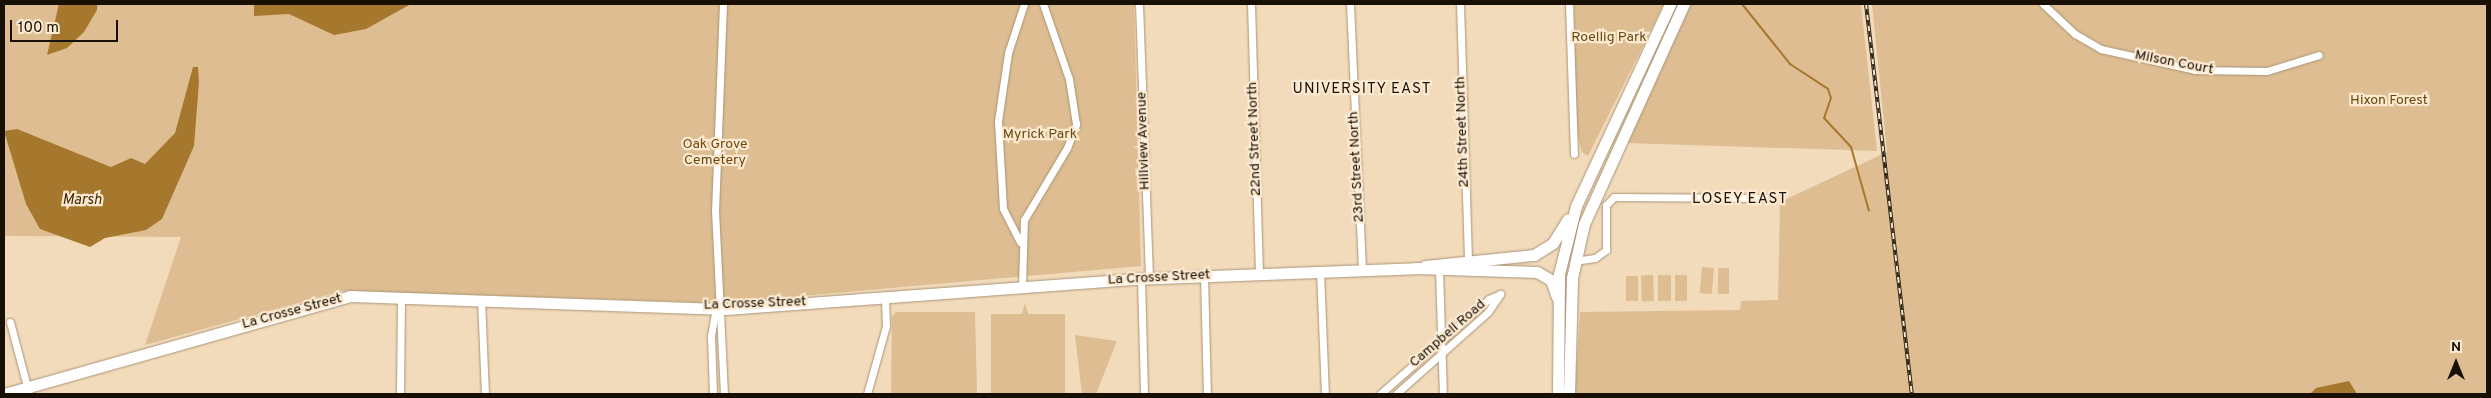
<!DOCTYPE html>
<style>
body{margin:0}
#map{position:relative;width:2491px;height:398px;overflow:hidden;background:#f2dbbb;font-family:Overpass,sans-serif}
div>[style]{position:absolute}
.green>*{inset:0;background:#ddbd91;transform-origin:0 0}
.water>*{inset:0;background:#a6782d}
.stream>*{height:2px;margin:-1px;padding:0 1px;transform-origin:1px;border-radius:1px;background:#a6782d}
.roads{filter:drop-shadow(0 0 1px #aa9476) drop-shadow(0 0 1px #aa9476)}
.minor>*{height:7px;margin:-3.5px;padding:0 3.5px;transform-origin:3.5px;border-radius:3.5px;background:#fff}
.primary>*{height:11px;margin:-5.5px;padding:0 5.5px;transform-origin:5.5px;border-radius:5.5px;background:#fff}
.rail>*{height:4px;margin-top:-2px;transform-origin:0;background:repeating-linear-gradient(90deg,#fce9d0 0 5.5px,#31281a 0 11px);box-sizing:border-box;border-block:1px solid #31281a}
span{translate:-50% -50%;white-space:nowrap;text-align:center;line-height:1.15;-webkit-text-stroke:4.5px #fce9d0;paint-order:stroke}
.park-label{font-size:14px;color:#694811}
.street-label{font-size:14px;color:#181005}
.neighbourhood-label{font-size:15px;color:#181005;letter-spacing:1px}
.water-label{font-size:15px;color:#3f2b0a;font-style:italic}
.frame{position:absolute;inset:0;border:5px solid #181005;pointer-events:none}
.north{position:absolute;left:2431px;top:338px;width:50px;height:50px;-webkit-text-stroke:4px #fce9d0;paint-order:stroke;rotate:0deg;font-size:14px;font-weight:700;line-height:20px;text-align:center;color:#181005}
.north::after{content:'';display:block;margin:auto;width:18px;height:22px;background:#181005;clip-path:polygon(50% 0,100% 100%,50% 72%,0 100%)}
.scale{position:absolute;left:10px;top:20px;width:108px;height:22px;box-sizing:border-box;border:2px solid #181005;border-top:0;padding-left:6px;font-size:15px;line-height:18px;white-space:nowrap;color:#181005;-webkit-text-stroke:4px #fce9d0;paint-order:stroke}
</style>
<div id="map">
<div class="green">
<i style="clip-path:polygon(4px 4px,1134px 4px,1141px 266px,721px 303px,341px 291px,145px 345px,181px 237px,4px 236px)"></i>
<i style="clip-path:polygon(1574px 4px,1664px 4px,1588px 156px,1582px 152px,1575px 123px)"></i>
<i style="clip-path:polygon(1691px 4px,1861px 4px,1877px 151px,1626px 143px)"></i>
<i style="clip-path:polygon(1872px 4px,2487px 4px,2487px 394px,1575px 394px,1580px 312px,1740px 310px,1741px 301px,1778px 300px,1780px 202px,1887px 152px)"></i>
<i style="left:1702px;top:267px;width:12px;height:26px;rotate:5deg"></i>
<i style="left:1718px;top:268px;width:11px;height:26px"></i>
<i style="left:1653px;top:275px;width:26px;height:12px;rotate:88deg"></i>
<i style="left:1658px;top:275px;width:13px;height:26px"></i>
<i style="left:1675px;top:275px;width:12px;height:26px"></i>
<i style="left:1626px;top:276px;width:12px;height:25px"></i>
<i style="clip-path:polygon(1025px 303px,1028px 314px,1065px 314px,1065px 394px,991px 394px,991px 314px,1022px 314px)"></i>
<i style="clip-path:polygon(896px 312px,975px 312px,977px 394px,891px 394px,892px 316px)"></i>
<i style="clip-path:polygon(1075px 335px,1117px 341px,1096px 394px,1082px 394px)"></i>
</div>
<div class="water">
<i style="clip-path:polygon(59px 4px,97px 4px,97px 10px,84px 32px,67px 48px,47px 55px)"></i>
<i style="clip-path:polygon(254px 4px,411px 4px,366px 29px,334px 35px,289px 14px,254px 16px)"></i>
<i style="clip-path:polygon(193px 67px,198px 67px,199px 82px,194px 146px,162px 219px,146px 230px,105px 238px,90px 247px,40px 229px,26px 204px,4px 131px,17px 129px,111px 167px,131px 158px,145px 164px,175px 133px)"></i>
<i style="clip-path:polygon(2349px 381px,2357px 394px,2310px 394px,2316px 388px)"></i>
</div>
<div class="stream">
<i style="left:1742px;top:4px;width:77px;rotate:51.3deg"></i>
<i style="left:1790px;top:64px;width:45px;rotate:33.3deg"></i>
<i style="left:1828px;top:89px;width:9px;rotate:72deg"></i>
<i style="left:1831px;top:98px;width:21px;rotate:109deg"></i>
<i style="left:1824px;top:118px;width:40px;rotate:47deg"></i>
<i style="left:1851px;top:147px;width:66px;rotate:74.3deg"></i>
</div>
<div class="roads">
<div class="minor">
<i style="left:723px;top:4px;width:206px;rotate:92.2deg"></i>
<i style="left:715px;top:210px;width:184px;rotate:87.2deg"></i>
<i style="left:1139px;top:4px;width:274px;rotate:87.9deg"></i>
<i style="left:1251px;top:4px;width:269px;rotate:88.3deg"></i>
<i style="left:1350px;top:4px;width:265px;rotate:87.4deg"></i>
<i style="left:1460px;top:4px;width:256px;rotate:88.2deg"></i>
<i style="left:1569px;top:4px;width:150px;rotate:88.1deg"></i>
<i style="left:2043px;top:4px;width:44px;rotate:43.2deg"></i>
<i style="left:2075px;top:34px;width:30px;rotate:30deg"></i>
<i style="left:2101px;top:49px;width:96px;rotate:12.6deg"></i>
<i style="left:2195px;top:70px;width:72px;rotate:0.8deg"></i>
<i style="left:2267px;top:71px;width:54px;rotate:-17.1deg"></i>
<i style="left:1020px;top:242px;width:38px;rotate:-117deg"></i>
<i style="left:1003px;top:208px;width:87px;rotate:-93.3deg"></i>
<i style="left:998px;top:121px;width:69px;rotate:-81.6deg"></i>
<i style="left:1008px;top:53px;width:52px;rotate:-71.9deg"></i>
<i style="left:1574px;top:261px;width:21px;rotate:-8deg"></i>
<i style="left:1595px;top:258px;width:14px;rotate:-36deg"></i>
<i style="left:1606px;top:250px;width:45px;rotate:-90deg"></i>
<i style="left:1606px;top:205px;width:11px;rotate:-45deg"></i>
<i style="left:1614px;top:197px;width:156px;rotate:0.4deg"></i>
<i style="left:1439px;top:270px;width:124px;rotate:88.2deg"></i>
<i style="left:1320px;top:271px;width:123px;rotate:87.7deg"></i>
<i style="left:1204px;top:275px;width:119px;rotate:88.6deg"></i>
<i style="left:1141px;top:278px;width:116px;rotate:88.5deg"></i>
<i style="left:1022px;top:286px;width:66px;rotate:-88.3deg"></i>
<i style="left:1024px;top:220px;width:84px;rotate:-59.2deg"></i>
<i style="left:1067px;top:148px;width:26px;rotate:-69deg"></i>
<i style="left:1076px;top:124px;width:46px;rotate:-98.8deg"></i>
<i style="left:1069px;top:79px;width:79px;rotate:-109.1deg"></i>
<i style="left:481px;top:299px;width:95px;rotate:87.6deg"></i>
<i style="left:10px;top:322px;width:74px;rotate:75.2deg"></i>
<i style="left:400px;top:394px;width:96px;rotate:-89.4deg"></i>
<i style="left:713px;top:394px;width:58px;rotate:-92deg"></i>
<i style="left:711px;top:336px;width:28px;rotate:-80deg"></i>
<i style="left:867px;top:394px;width:71px;rotate:-74.4deg"></i>
<i style="left:886px;top:326px;width:29px;rotate:-92deg"></i>
<i style="left:1380px;top:394px;width:145px;rotate:-41.1deg"></i>
<i style="left:1489px;top:299px;width:12px;rotate:-24deg"></i>
<i style="left:1396px;top:394px;width:123px;rotate:-41.7deg"></i>
<i style="left:1488px;top:312px;width:22px;rotate:-56deg"></i>
</div>
<div class="primary">
<i style="left:1425px;top:266px;width:110px;rotate:-5.8deg"></i>
<i style="left:1534px;top:255px;width:22px;rotate:-32deg"></i>
<i style="left:1553px;top:243px;width:28px;rotate:-58deg"></i>
<i style="left:4px;top:394px;width:360px;rotate:-15.8deg"></i>
<i style="left:350px;top:296px;width:376px;rotate:2deg"></i>
<i style="left:726px;top:309px;width:408px;rotate:-4.2deg"></i>
<i style="left:1133px;top:279px;width:283px;rotate:-2.2deg"></i>
<i style="left:1416px;top:268px;width:121px;rotate:1.9deg"></i>
<i style="left:1537px;top:272px;width:16px;rotate:30deg"></i>
<i style="left:1551px;top:280px;width:18px;rotate:71deg"></i>
<i style="left:1558px;top:394px;width:120px;rotate:-89.5deg"></i>
<i style="left:1559px;top:274px;width:70px;rotate:-76deg"></i>
<i style="left:1576px;top:206px;width:223px;rotate:-65deg"></i>
<i style="left:1569px;top:394px;width:116px;rotate:-88.5deg"></i>
<i style="left:1572px;top:278px;width:55px;rotate:-77.5deg"></i>
<i style="left:1584px;top:224px;width:242px;rotate:-65.6deg"></i>
</div>
</div>
<div class="rail">
<i style="left:1866px;top:4px;width:393px;rotate:83.3deg"></i>
</div>
<div class="park-label">
<span style="left:1609px;top:38px">Roellig Park</span>
<span style="left:2389px;top:101px">Hixon Forest</span>
<span style="left:1040px;top:135px">Myrick Park</span>
<span style="left:715px;top:153px">Oak Grove<br>Cemetery</span>
</div>
<div class="street-label">
<span style="left:2174px;top:63px;rotate:11deg">Milson Court</span>
<span style="left:1463px;top:132px;rotate:-92deg">24th Street North</span>
<span style="left:1255px;top:139px;rotate:-92deg">22nd Street North</span>
<span style="left:1144px;top:141px;rotate:-92deg">Hillview Avenue</span>
<span style="left:1357px;top:167px;rotate:-93deg">23rd Street North</span>
<span style="left:1159px;top:278px;rotate:-3deg">La Crosse Street</span>
<span style="left:755px;top:304px;rotate:-2deg">La Crosse Street</span>
<span style="left:292px;top:312px;rotate:-15deg">La Crosse Street</span>
<span style="left:1448px;top:334px;rotate:-41deg">Campbell Road</span>
</div>
<div class="neighbourhood-label">
<span style="left:1362px;top:90px">UNIVERSITY EAST</span>
<span style="left:1740px;top:200px">LOSEY EAST</span>
</div>
<div class="water-label">
<span style="left:82px;top:201px">Marsh</span>
</div>
<div class="frame"></div>
<div class="north">N</div>
<div class="scale">100 m</div>
</div>
